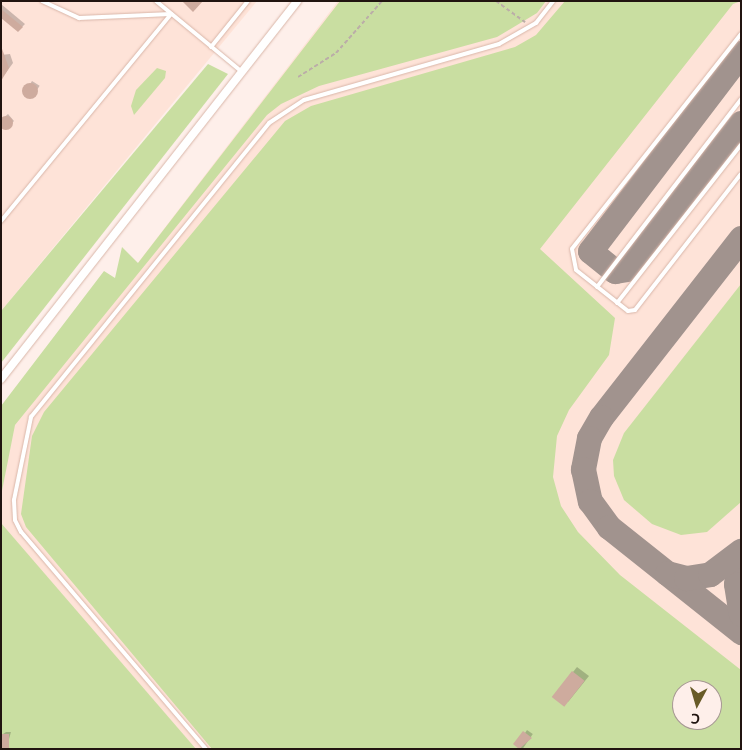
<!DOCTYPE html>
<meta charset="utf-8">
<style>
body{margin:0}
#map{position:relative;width:742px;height:750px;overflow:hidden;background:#feefea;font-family:Ubuntu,sans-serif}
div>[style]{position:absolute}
.built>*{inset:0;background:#fee3d8}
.green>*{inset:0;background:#c9dea1}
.shadow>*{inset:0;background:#0003;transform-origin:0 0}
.taxiway>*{height:25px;margin:-12.5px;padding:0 12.5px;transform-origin:12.5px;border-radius:12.5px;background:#a1938e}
.building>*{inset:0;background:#ceab9e;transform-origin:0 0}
.round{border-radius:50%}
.path>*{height:2px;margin-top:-1px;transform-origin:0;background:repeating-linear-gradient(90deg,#bbada8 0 4px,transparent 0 6.5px)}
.roads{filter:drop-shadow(0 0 1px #d9b6a9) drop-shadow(0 0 1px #d9b6a9)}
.lane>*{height:4px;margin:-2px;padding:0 2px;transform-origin:2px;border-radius:2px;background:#fff}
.street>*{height:8px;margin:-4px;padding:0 4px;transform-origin:4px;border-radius:4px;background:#fff}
span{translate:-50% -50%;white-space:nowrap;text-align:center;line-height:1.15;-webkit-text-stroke:4px #feefea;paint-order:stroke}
.frame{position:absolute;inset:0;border:2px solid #211410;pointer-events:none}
.north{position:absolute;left:672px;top:680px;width:50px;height:50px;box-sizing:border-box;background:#feefea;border:1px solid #a69793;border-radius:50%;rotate:186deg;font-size:14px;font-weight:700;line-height:20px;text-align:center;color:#211410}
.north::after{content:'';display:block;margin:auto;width:18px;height:22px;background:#685b28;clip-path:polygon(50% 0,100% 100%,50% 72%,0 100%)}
</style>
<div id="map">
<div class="built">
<i style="clip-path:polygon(1px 1px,257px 1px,1px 311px)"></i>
<i style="clip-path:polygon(evenodd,338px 1px,741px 1px,741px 749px,1px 749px,1px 496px,14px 425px,338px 1px,682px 690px,712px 690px,712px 720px,682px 720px,682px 690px)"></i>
</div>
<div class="green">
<i style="clip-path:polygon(340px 1px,546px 1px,537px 13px,497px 37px,319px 86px,281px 104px,267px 115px,15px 425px,1px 496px,1px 406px,104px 271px,115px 278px,122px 247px,138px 263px)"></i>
<i style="clip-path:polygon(evenodd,565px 1px,741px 1px,733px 4px,540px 249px,615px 318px,609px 355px,569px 410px,557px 436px,553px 477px,561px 506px,578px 532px,620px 575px,741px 670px,741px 749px,212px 749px,26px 527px,21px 514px,32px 436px,44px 412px,285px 121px,311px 106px,515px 47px,536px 35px,565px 1px,682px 690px,712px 690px,712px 720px,682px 720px,682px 690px)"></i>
<i style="clip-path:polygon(208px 64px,228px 74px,1px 363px,1px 311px)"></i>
<i style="clip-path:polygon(157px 68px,166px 71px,165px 78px,134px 115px,131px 106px,136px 90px)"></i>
<i style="clip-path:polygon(741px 284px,741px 502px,707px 532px,681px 535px,652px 524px,624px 500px,614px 476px,613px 460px,624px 433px)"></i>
<i style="clip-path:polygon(1px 523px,196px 749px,1px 749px)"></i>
</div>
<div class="shadow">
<i style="clip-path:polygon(1px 4px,25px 24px,18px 31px,1px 16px)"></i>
<i style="clip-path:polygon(10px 54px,13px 63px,5px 74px,1px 55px)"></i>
<i style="left:32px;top:81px;width:9px;height:13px;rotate:32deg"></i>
<i style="clip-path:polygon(8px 114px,14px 121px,5px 130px,1px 120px)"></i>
<i style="clip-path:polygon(577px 667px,589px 676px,568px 702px,573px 672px)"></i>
<i style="left:527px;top:730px;width:7px;height:18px;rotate:34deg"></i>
<i style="clip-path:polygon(6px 732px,11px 732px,7px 746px,3px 734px)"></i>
</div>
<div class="taxiway">
<i style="left:741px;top:53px;width:249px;rotate:127.3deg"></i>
<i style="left:590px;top:251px;width:32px;rotate:39deg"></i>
<i style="left:615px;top:271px;width:11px;rotate:-10deg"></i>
<i style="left:626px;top:269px;width:186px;rotate:-51.8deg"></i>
<i style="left:741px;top:238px;width:227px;rotate:128deg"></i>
<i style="left:601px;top:417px;width:24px;rotate:120deg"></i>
<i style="left:589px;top:438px;width:32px;rotate:101deg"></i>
<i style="left:583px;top:469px;width:33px;rotate:78deg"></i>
<i style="left:590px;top:501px;width:32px;rotate:54deg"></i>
<i style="left:609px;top:527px;width:169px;rotate:38.5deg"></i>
<i style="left:741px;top:558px;width:26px;rotate:101deg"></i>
<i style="left:736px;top:584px;width:30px;rotate:81deg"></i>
<i style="left:667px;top:573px;width:20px;rotate:15deg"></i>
<i style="left:686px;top:578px;width:24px;rotate:-9deg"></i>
<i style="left:710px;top:574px;width:39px;rotate:-37deg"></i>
</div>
<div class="building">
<i style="clip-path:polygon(182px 1px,203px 1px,193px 12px)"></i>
<i style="clip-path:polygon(1px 9px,23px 27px,18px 32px,1px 18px)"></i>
<i style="clip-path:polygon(1px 46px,9px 68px,1px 81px)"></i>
<i class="round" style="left:22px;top:83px;width:16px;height:16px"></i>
<i class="round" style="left:-1px;top:116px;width:14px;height:14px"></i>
<i style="left:572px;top:671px;width:16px;height:33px;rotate:38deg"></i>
<i style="clip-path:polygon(523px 731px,532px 738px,519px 749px,513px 744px)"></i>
<i style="left:2px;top:734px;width:7px;height:15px"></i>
</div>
<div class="path">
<i style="left:496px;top:1px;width:36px;rotate:36deg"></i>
<i style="left:298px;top:77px;width:45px;rotate:-32.3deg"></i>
<i style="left:336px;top:53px;width:69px;rotate:-48.5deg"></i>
</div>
<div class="roads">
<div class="lane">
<i style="left:42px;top:1px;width:41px;rotate:24.7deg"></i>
<i style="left:79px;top:18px;width:92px;rotate:-2.5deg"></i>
<i style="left:156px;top:1px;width:112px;rotate:39.5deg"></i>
<i style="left:741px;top:34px;width:273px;rotate:128.2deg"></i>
<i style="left:572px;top:249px;width:21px;rotate:79deg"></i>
<i style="left:576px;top:270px;width:66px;rotate:38.3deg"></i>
<i style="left:628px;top:311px;width:7px;rotate:-8deg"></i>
<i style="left:635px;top:310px;width:172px;rotate:-52.1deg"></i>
<i style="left:211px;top:47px;width:59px;rotate:-51.2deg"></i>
<i style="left:1px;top:221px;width:268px;rotate:-50.6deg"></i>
<i style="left:597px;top:287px;width:237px;rotate:-52.5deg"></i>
<i style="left:617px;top:303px;width:201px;rotate:-51.9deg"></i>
<i style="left:206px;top:749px;width:285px;rotate:-130.4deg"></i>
<i style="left:21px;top:532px;width:13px;rotate:-117deg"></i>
<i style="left:15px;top:520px;width:20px;rotate:-93deg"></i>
<i style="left:14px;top:500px;width:85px;rotate:-78.4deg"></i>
<i style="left:31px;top:417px;width:378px;rotate:-51deg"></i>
<i style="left:269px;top:123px;width:42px;rotate:-33.3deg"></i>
<i style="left:304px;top:100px;width:203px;rotate:-16deg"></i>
<i style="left:499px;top:44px;width:43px;rotate:-29.6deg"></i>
<i style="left:536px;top:23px;width:28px;rotate:-52deg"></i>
</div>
<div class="street">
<i style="left:1px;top:379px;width:480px;rotate:-51.9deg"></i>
</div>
</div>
<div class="frame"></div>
<div class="north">С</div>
</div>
